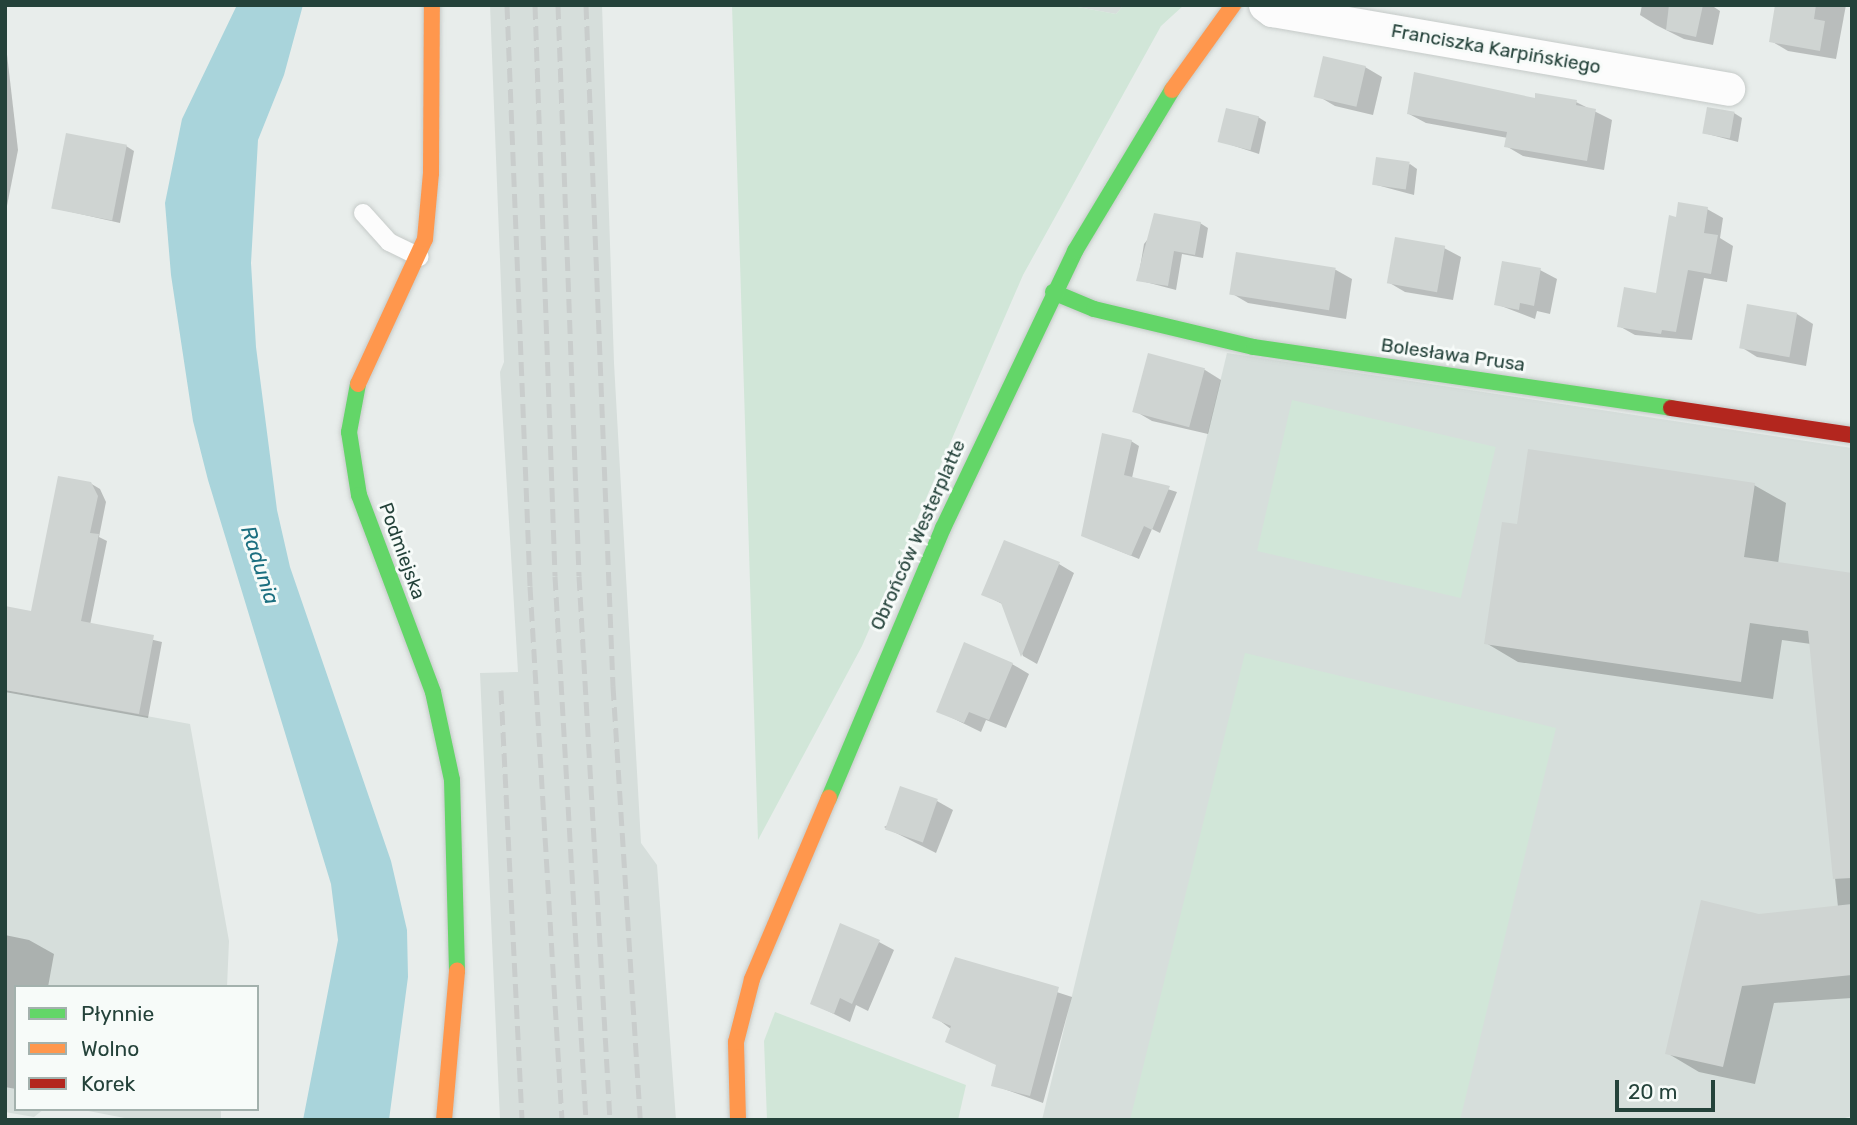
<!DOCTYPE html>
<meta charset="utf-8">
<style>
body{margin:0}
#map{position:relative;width:1857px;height:1125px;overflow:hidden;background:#e8edeb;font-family:Rubik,sans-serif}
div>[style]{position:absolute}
.built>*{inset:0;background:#d6dedb}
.green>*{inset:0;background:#d1e6d8;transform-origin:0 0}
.water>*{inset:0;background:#a9d4db}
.shadow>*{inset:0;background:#0003}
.building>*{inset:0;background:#cfd4d2;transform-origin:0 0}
.roads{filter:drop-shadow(0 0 2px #c5cac8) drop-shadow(0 0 2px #c5cac8)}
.lane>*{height:18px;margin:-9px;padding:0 9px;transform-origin:9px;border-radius:9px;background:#fcfcfc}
.street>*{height:33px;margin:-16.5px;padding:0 16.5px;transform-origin:16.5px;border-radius:16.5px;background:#fcfcfc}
.fast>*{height:16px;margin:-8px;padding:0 8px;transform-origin:8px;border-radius:8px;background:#63d668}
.slow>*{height:16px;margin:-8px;padding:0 8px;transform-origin:8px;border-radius:8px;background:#ff974d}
.jam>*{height:16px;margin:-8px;padding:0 8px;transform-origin:8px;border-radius:8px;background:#b3261e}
.rail>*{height:5px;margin-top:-2.5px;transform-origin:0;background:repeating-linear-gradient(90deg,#c9cdcc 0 14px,transparent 0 21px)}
span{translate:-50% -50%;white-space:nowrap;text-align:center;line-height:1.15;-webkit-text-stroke:6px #f7fbf9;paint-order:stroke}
.street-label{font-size:19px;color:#24423a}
.water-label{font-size:21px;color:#1c6f80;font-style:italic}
.frame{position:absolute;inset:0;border:7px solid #24423a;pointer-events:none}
.legend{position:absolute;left:14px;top:985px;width:245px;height:126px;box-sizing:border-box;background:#f7fbf9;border:2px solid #a3b1ad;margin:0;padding:9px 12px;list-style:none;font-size:21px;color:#24423a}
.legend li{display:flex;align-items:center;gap:14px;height:35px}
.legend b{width:35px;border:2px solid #a3b1ad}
.scale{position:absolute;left:1615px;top:1080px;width:100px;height:32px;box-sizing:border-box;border:4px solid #24423a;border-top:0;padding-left:9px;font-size:21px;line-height:24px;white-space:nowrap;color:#24423a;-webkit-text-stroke:5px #f7fbf9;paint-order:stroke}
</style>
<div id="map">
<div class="built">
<i style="clip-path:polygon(490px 5px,602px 5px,614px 363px,641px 843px,657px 865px,676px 1120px,500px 1120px,480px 673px,518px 672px,500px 372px,504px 362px)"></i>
<i style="clip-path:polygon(1067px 5px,1124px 5px,1116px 14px)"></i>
<i style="clip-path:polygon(1227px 353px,1852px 448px,1852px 1116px,1838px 1120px,1042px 1120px)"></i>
<i style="clip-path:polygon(5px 690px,190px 724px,229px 941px,227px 987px,16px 987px,16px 1109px,44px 1109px,34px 1117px,5px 1112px)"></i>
<i style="clip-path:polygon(78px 1109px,221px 1109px,221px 1120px,135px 1120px)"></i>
</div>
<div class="green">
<i style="clip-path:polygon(732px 5px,1067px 5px,1116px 14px,1124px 5px,1184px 5px,1161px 26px,1023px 275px,862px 646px,758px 840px)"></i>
<i style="left:1292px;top:400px;width:209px;height:155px;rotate:13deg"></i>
<i style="clip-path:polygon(1245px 653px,1556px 728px,1460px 1120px,1130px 1120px)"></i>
<i style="clip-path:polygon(775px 1012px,966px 1085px,958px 1120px,767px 1120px,764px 1041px)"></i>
</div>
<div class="water">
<i style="clip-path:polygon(237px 5px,303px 5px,284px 75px,258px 140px,251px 263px,256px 347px,277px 510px,290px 567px,391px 861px,407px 930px,408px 977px,389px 1120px,303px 1120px,338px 940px,331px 884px,208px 480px,193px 421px,171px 275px,165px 203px,182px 119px)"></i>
</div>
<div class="shadow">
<i style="clip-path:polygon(1642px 5px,1711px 5px,1720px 11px,1713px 45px,1684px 39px,1656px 25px,1640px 15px)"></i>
<i style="clip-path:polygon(1777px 5px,1846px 5px,1836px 59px,1788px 51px,1771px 41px)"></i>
<i style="clip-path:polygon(5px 37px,18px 150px,5px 216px)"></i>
<i style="clip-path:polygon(1365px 67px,1382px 77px,1373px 115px,1335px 106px,1318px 96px)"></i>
<i style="clip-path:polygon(1536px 100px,1576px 102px,1612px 120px,1604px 170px,1523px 156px,1506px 146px,1508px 138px,1426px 123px,1409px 114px)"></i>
<i style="clip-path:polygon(1734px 113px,1742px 118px,1738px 142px,1704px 133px)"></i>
<i style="clip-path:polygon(1258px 117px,1266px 122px,1259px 154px,1219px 141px)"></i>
<i style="clip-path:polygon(126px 146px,134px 151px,120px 223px,54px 208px)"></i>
<i style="clip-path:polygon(1410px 164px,1417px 169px,1414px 195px,1373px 184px)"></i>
<i style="clip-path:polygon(1707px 209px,1723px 218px,1720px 238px,1733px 246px,1727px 282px,1704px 278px,1692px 340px,1635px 335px,1619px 326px,1657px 295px,1677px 219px)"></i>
<i style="clip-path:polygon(1200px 223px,1208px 228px,1203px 258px,1182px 254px,1176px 290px,1138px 280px,1144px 244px,1152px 234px)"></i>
<i style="clip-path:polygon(1444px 248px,1461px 257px,1453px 300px,1405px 292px,1388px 282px)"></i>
<i style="clip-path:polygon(1237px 254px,1336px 270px,1352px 279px,1346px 319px,1248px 303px,1231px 293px)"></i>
<i style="clip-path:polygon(1540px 270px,1557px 279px,1550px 314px,1537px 311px,1535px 319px,1496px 304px)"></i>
<i style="clip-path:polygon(1748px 306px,1797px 314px,1813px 324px,1806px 366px,1757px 357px,1741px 347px)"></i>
<i style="clip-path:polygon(1149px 355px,1205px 370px,1221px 380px,1208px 434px,1152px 421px,1135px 411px)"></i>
<i style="clip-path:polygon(1131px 441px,1139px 446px,1132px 478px,1177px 492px,1160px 533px,1152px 529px,1139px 559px,1083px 536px)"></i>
<i style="clip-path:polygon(90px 483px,100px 489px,106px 502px,99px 537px,107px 541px,90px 625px,162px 642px,148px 718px,5px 692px,5px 607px,32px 613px)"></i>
<i style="clip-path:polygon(1754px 485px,1786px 503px,1778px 564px,1852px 575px,1852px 998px,1774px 1003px,1755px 1084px,1699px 1072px,1667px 1053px,1758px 916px,1838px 907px,1811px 644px,1782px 640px,1773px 699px,1518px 662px,1486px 643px,1519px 526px)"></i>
<i style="clip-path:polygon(1059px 564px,1074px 573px,1037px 664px,1023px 656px,1004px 605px,983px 594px)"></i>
<i style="clip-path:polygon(1012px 664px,1029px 674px,1006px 728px,986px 720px,981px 732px,938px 711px)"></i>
<i style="clip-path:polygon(937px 801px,953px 810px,936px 853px,884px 827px)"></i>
<i style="clip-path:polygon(5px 935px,29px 940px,54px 954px,48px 987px,16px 987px,16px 1089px,5px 1087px)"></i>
<i style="clip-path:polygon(879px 942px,894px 950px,868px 1011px,856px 1005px,850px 1022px,812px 1003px)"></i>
<i style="clip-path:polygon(956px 959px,1072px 997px,1043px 1103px,993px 1085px,998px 1065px,935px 1017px)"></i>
</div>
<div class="building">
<i style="clip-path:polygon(1669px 5px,1703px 5px,1696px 37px,1666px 30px)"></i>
<i style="clip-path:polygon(1775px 5px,1816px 5px,1814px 19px,1825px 21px,1820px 51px,1769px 42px)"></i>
<i style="left:1323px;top:56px;width:44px;height:42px;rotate:13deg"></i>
<i style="clip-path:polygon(1414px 72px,1535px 98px,1535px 93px,1577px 100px,1576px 105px,1596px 109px,1587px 161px,1504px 147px,1507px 132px,1407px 114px)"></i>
<i style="left:1707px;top:107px;width:28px;height:27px;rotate:10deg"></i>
<i style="left:1226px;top:108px;width:34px;height:35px;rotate:14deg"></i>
<i style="left:66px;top:133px;width:62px;height:77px;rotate:11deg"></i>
<i style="left:1376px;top:157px;width:34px;height:28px;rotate:8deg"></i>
<i style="clip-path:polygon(1678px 202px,1708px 207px,1704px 233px,1718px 235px,1711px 274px,1688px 270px,1676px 332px,1662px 330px,1661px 334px,1617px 327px,1624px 287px,1656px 293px,1669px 215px,1676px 217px)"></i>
<i style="clip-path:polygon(1154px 213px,1201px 222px,1195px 255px,1174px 251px,1168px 286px,1136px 281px)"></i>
<i style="left:1395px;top:237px;width:51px;height:47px;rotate:10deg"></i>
<i style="left:1236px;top:252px;width:101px;height:43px;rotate:9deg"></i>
<i style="clip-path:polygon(1502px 261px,1541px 268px,1534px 306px,1520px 303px,1519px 310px,1494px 305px)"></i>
<i style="left:1747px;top:304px;width:51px;height:45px;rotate:10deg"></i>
<i style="left:1148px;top:353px;width:59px;height:61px;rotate:15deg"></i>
<i style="clip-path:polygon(1102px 433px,1132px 440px,1124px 475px,1170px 486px,1152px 530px,1144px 526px,1131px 556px,1081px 536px)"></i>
<i style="clip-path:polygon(1528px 449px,1755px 483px,1744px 557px,1852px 573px,1852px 878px,1833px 879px,1808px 631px,1750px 623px,1741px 682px,1484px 644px,1502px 522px,1517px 524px)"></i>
<i style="clip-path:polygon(58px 476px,91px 482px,98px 496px,90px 533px,99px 534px,81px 621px,154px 635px,139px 714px,5px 690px,5px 606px,31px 611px)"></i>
<i style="clip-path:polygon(1004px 540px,1060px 562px,1021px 657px,1001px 603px,981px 595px)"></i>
<i style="clip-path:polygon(964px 642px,1013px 663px,989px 720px,969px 712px,964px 723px,936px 712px)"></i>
<i style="left:900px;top:786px;width:40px;height:46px;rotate:19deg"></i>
<i style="clip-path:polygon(1701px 900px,1759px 914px,1852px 904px,1852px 975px,1742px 986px,1723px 1067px,1665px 1054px)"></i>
<i style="clip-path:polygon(840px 923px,880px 940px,852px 1004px,840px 998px,834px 1014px,810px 1004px)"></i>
<i style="clip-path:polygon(955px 957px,1059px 987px,1030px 1096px,991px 1086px,996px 1065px,945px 1042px,951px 1026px,932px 1018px)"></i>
</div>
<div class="roads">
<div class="lane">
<i style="left:363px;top:213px;width:39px;rotate:48deg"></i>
<i style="left:389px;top:242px;width:34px;rotate:26deg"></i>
</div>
<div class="street">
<i style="left:1265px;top:5px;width:9px;rotate:36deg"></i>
<i style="left:1272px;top:10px;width:463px;rotate:9.8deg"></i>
</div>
<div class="fast">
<i style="left:1053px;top:292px;width:44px;rotate:22.5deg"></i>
<i style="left:1094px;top:309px;width:164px;rotate:13.4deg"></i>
<i style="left:1254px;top:347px;width:421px;rotate:8.3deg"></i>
<i style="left:358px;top:384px;width:49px;rotate:100.6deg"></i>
<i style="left:349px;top:432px;width:64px;rotate:81deg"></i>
<i style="left:359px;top:495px;width:210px;rotate:69.4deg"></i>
<i style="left:433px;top:692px;width:90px;rotate:77.8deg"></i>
<i style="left:452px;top:780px;width:191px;rotate:88.5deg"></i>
<i style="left:829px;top:798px;width:293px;rotate:-67.1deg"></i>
<i style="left:943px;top:528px;width:307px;rotate:-64.5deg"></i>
<i style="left:1075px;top:251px;width:188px;rotate:-58.9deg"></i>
</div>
<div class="slow">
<i style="left:1172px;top:90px;width:105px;rotate:-54.3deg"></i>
<i style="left:358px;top:384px;width:160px;rotate:-65.2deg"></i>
<i style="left:425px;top:239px;width:66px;rotate:-84.8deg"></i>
<i style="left:431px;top:173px;width:168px;rotate:-89.7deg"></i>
<i style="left:444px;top:1120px;width:150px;rotate:-85deg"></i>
<i style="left:738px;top:1120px;width:78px;rotate:-91.5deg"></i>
<i style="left:736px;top:1042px;width:65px;rotate:-75.7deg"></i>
<i style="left:752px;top:979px;width:197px;rotate:-67deg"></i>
</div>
<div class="jam">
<i style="left:1671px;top:408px;width:183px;rotate:8.5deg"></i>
</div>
</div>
<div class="rail">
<i style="left:507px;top:5px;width:581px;rotate:87.73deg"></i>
<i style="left:530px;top:586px;width:535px;rotate:86.57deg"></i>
<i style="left:535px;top:5px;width:571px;rotate:87.99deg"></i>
<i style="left:555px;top:576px;width:545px;rotate:86.74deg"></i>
<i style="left:558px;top:5px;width:571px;rotate:87.89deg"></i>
<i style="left:579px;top:576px;width:545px;rotate:86.74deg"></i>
<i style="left:586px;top:5px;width:682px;rotate:87.73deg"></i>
<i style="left:613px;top:686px;width:435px;rotate:86.4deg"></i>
<i style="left:501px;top:690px;width:431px;rotate:87.2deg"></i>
</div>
<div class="street-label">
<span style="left:1496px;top:49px;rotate:10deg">Franciszka Karpińskiego</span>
<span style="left:1453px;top:355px;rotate:8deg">Bolesława Prusa</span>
<span style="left:918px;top:535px;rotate:-66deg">Obrońców Westerplatte</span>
<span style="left:402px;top:551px;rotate:70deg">Podmiejska</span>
</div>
<div class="water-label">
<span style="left:260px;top:565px;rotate:72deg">Radunia</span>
</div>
<div class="frame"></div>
<ul class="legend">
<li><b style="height:9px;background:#63d668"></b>Płynnie</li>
<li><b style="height:9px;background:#ff974d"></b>Wolno</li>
<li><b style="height:9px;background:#b3261e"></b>Korek</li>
</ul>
<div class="scale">20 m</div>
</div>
